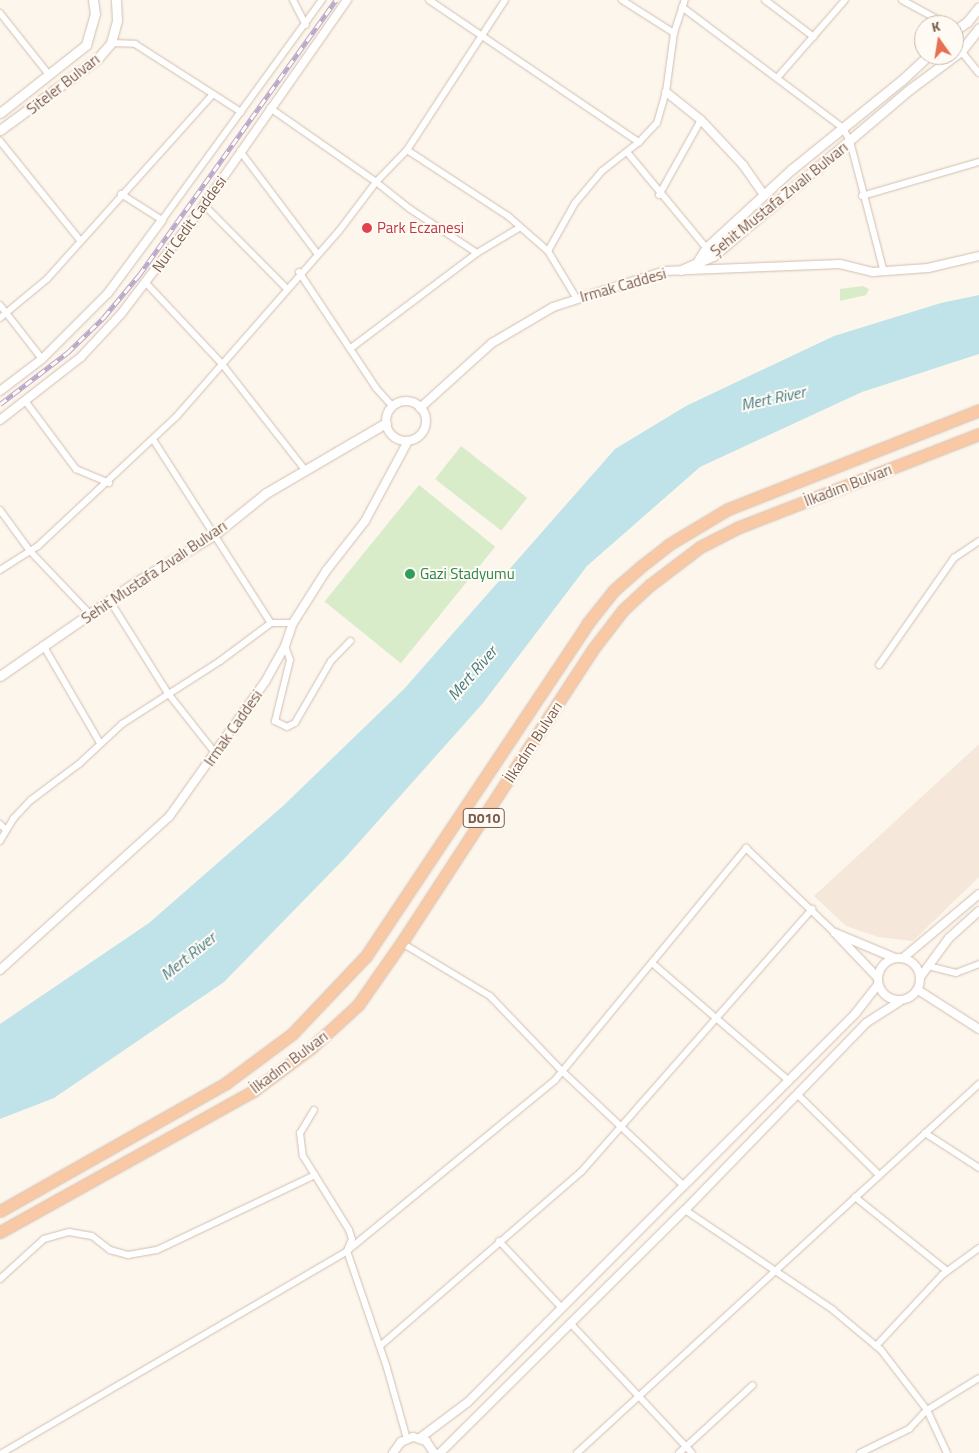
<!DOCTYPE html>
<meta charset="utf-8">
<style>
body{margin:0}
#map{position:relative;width:979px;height:1453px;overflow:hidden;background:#fdf6ec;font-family:"Titillium Web",sans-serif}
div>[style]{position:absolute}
.residential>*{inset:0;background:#f5e8da}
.green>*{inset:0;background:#d8ecc9;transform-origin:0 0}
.water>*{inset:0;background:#bfe3e8}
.roads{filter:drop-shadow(0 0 1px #d1beb0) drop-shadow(0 0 1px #d1beb0)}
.minor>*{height:6px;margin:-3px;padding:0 3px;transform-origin:3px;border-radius:3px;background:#fff}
.tertiary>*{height:8px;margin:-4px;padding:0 4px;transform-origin:4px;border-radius:4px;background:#fff}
.tertiary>.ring{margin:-4px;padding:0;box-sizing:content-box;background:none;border:8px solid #fff;border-radius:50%}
.secondary>*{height:9px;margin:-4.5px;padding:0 4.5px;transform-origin:4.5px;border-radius:4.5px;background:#fff}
.trunk>*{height:11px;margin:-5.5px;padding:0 5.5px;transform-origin:5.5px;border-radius:5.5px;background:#f9c8a4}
.rail>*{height:4.5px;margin-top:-2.25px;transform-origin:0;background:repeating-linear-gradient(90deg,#fffaf3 0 8px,#b9a8c9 0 16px);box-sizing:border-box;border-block:1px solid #b9a8c9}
.dots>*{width:14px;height:14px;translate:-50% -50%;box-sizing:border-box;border:2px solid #fffaf3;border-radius:50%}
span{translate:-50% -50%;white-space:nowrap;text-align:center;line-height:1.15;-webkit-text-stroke:4px #fffaf3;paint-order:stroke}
.shield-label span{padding:1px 4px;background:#fffaf3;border:1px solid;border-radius:4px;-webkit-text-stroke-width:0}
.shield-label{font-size:14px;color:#7a5c4d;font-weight:700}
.street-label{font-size:15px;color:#7a5c4d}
.health-label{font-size:15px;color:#be3a42}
.left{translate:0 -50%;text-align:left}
.leisure-label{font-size:15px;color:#27864d}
.water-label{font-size:16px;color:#437c86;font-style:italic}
.north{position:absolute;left:914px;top:15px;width:50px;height:50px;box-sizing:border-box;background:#fffaf3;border:1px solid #cabbb1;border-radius:50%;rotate:347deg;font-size:14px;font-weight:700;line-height:20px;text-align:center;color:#7a5c4d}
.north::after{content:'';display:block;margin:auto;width:18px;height:22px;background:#e76f51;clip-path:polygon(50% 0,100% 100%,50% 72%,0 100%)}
</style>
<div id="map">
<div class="residential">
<i style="clip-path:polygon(979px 744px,979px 877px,913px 941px,878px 937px,846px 926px,814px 896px)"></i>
</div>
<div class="green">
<i style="clip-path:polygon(863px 286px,869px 289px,866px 295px,840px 301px,840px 289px)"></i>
<i style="left:461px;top:446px;width:84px;height:42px;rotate:38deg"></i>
<i style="left:419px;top:485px;width:98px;height:150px;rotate:39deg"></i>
</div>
<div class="water">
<i style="clip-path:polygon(979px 295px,979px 354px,862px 392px,700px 467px,587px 566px,483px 703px,345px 858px,224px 982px,54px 1098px,0 1119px,0 1024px,149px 923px,283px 806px,404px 689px,615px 449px,686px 406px,834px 336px,941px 303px)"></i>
</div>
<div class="roads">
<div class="minor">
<i style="left:293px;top:0;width:28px;rotate:63deg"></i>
<i style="left:429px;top:0;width:254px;rotate:34.1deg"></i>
<i style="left:622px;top:0;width:62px;rotate:32.4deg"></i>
<i style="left:765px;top:0;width:61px;rotate:37.1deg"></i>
<i style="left:902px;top:0;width:52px;rotate:28.5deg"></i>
<i style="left:682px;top:7px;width:200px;rotate:36.9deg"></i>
<i style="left:842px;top:127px;width:16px;rotate:60deg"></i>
<i style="left:850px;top:141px;width:135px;rotate:75.5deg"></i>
<i style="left:0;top:13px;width:80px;rotate:51.6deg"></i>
<i style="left:954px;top:28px;width:24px;rotate:73deg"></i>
<i style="left:961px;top:51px;width:28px;rotate:51deg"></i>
<i style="left:111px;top:43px;width:24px;rotate:2deg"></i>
<i style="left:135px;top:44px;width:126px;rotate:32.7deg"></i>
<i style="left:777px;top:78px;width:103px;rotate:-48.9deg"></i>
<i style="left:270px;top:108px;width:129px;rotate:34.9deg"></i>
<i style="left:376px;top:182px;width:43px;rotate:38.5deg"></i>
<i style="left:410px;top:209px;width:80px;rotate:33.3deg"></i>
<i style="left:0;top:141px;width:126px;rotate:51.1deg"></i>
<i style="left:407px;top:150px;width:121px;rotate:33.2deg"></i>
<i style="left:508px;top:216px;width:53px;rotate:41.2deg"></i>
<i style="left:548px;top:251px;width:56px;rotate:58.9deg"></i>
<i style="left:240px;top:151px;width:128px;rotate:53deg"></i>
<i style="left:627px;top:152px;width:135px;rotate:50.4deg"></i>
<i style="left:121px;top:194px;width:49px;rotate:32.4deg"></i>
<i style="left:162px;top:220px;width:272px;rotate:-54deg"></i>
<i style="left:659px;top:195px;width:86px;rotate:-60.8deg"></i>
<i style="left:862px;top:196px;width:122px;rotate:-16.2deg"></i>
<i style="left:204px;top:205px;width:118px;rotate:45.3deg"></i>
<i style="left:548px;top:251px;width:55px;rotate:-60.6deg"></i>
<i style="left:575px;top:203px;width:42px;rotate:-49.8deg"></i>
<i style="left:602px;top:171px;width:47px;rotate:-38.1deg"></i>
<i style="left:639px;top:142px;width:26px;rotate:-47deg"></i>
<i style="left:657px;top:123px;width:32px;rotate:-74deg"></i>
<i style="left:666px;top:92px;width:60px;rotate:-82.3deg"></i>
<i style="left:674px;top:33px;width:35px;rotate:-72deg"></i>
<i style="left:299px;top:272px;width:139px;rotate:56.4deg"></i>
<i style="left:376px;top:388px;width:24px;rotate:48deg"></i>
<i style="left:146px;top:283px;width:111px;rotate:46.8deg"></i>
<i style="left:222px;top:364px;width:135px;rotate:51.9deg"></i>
<i style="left:0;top:305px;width:68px;rotate:52.1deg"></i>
<i style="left:0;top:318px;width:61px;rotate:-39.7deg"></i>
<i style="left:47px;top:279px;width:247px;rotate:-48.1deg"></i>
<i style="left:351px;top:348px;width:158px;rotate:-37deg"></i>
<i style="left:477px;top:253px;width:49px;rotate:-30.8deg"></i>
<i style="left:26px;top:402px;width:84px;rotate:53.3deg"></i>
<i style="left:76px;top:469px;width:36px;rotate:23deg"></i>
<i style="left:154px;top:441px;width:216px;rotate:57.3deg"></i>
<i style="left:0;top:510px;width:51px;rotate:53.8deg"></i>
<i style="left:30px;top:551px;width:87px;rotate:46.4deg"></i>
<i style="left:0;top:570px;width:45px;rotate:-32.3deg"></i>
<i style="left:38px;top:546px;width:189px;rotate:-43.1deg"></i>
<i style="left:176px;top:417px;width:247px;rotate:-48.8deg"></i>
<i style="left:339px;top:231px;width:61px;rotate:-52.9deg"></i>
<i style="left:376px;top:182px;width:45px;rotate:-45.9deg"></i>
<i style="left:407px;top:150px;width:179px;rotate:-56.8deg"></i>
<i style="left:110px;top:601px;width:107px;rotate:57.9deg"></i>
<i style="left:167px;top:692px;width:79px;rotate:51.7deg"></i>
<i style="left:43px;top:645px;width:113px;rotate:59.8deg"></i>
<i style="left:285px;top:646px;width:15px;rotate:70deg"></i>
<i style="left:290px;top:660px;width:63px;rotate:103.8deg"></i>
<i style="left:275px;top:721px;width:13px;rotate:27deg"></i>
<i style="left:287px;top:727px;width:9px;rotate:-27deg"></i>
<i style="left:295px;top:723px;width:72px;rotate:-59.9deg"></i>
<i style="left:331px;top:661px;width:28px;rotate:-46deg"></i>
<i style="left:879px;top:665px;width:131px;rotate:-55deg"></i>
<i style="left:954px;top:558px;width:30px;rotate:-34deg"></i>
<i style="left:0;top:824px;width:8px;rotate:45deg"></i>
<i style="left:0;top:841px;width:26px;rotate:-59deg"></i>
<i style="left:13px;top:819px;width:26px;rotate:-47deg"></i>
<i style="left:31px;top:800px;width:60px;rotate:-36.9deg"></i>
<i style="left:79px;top:764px;width:59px;rotate:-42.9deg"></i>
<i style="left:122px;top:724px;width:117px;rotate:-32.7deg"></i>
<i style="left:220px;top:661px;width:64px;rotate:-36.7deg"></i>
<i style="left:271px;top:623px;width:22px"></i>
<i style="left:402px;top:943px;width:103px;rotate:31.1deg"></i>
<i style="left:490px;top:996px;width:104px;rotate:46.2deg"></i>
<i style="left:562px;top:1071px;width:168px;rotate:43.3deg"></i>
<i style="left:652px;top:963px;width:181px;rotate:40.7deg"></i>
<i style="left:928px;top:966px;width:29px;rotate:14deg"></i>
<i style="left:956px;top:973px;width:25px;rotate:-21deg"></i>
<i style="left:797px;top:1094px;width:115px;rotate:44.6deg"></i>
<i style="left:314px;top:1110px;width:27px;rotate:121deg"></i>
<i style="left:300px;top:1133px;width:23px;rotate:83deg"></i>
<i style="left:303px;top:1156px;width:87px;rotate:58.1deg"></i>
<i style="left:349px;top:1230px;width:9px;rotate:72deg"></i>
<i style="left:352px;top:1239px;width:13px;rotate:113deg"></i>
<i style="left:347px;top:1251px;width:124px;rotate:71.1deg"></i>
<i style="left:387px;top:1368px;width:74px;rotate:74.3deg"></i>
<i style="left:925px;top:1133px;width:64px;rotate:32.9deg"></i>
<i style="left:855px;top:1197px;width:118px;rotate:38.8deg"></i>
<i style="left:685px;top:1210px;width:179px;rotate:34deg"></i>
<i style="left:833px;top:1310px;width:62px;rotate:39.8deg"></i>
<i style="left:881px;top:1350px;width:76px;rotate:52.5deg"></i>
<i style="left:927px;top:1410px;width:61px;rotate:-31.6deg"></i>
<i style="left:499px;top:1241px;width:92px;rotate:46.8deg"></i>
<i style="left:0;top:1279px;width:59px;rotate:-42.3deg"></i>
<i style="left:44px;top:1239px;width:26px;rotate:-16deg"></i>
<i style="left:69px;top:1232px;width:23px;rotate:10deg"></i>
<i style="left:92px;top:1236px;width:23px;rotate:38deg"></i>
<i style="left:110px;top:1250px;width:19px;rotate:16deg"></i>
<i style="left:128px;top:1255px;width:29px;rotate:-10deg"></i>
<i style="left:157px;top:1250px;width:175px;rotate:-25.4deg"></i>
<i style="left:570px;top:1323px;width:178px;rotate:46.8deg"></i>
<i style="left:380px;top:1346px;width:267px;rotate:-40.9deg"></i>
<i style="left:582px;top:1171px;width:349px;rotate:-48.7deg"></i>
<i style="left:876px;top:1346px;width:97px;rotate:-47.1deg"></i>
<i style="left:942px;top:1275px;width:46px;rotate:-36.1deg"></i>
<i style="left:2px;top:1453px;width:400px;rotate:-30.3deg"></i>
<i style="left:347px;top:1251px;width:269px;rotate:-39.4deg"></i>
<i style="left:555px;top:1080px;width:301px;rotate:-50.5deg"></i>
<i style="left:746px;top:848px;width:123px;rotate:43.7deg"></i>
<i style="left:577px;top:1453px;width:546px;rotate:-42.55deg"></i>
<i style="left:679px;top:1453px;width:100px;rotate:-42.6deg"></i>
<i style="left:860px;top:1453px;width:55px;rotate:-26.1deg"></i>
<i style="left:909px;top:1429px;width:26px;rotate:-47deg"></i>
<i style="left:927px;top:1410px;width:47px;rotate:65.1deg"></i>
</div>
<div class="tertiary">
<i style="left:666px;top:92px;width:45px;rotate:38.7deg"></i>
<i style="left:701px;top:120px;width:62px;rotate:47deg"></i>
<i style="left:743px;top:165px;width:37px;rotate:55deg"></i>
<i style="left:0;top:391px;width:53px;rotate:-37.3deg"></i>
<i style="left:42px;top:359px;width:93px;rotate:-45deg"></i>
<i style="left:108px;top:293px;width:91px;rotate:-53.5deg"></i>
<i class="ring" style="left:386px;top:401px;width:32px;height:32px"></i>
<i style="left:420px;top:408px;width:97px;rotate:-42.1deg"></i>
<i style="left:492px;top:343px;width:71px;rotate:-30.5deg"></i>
<i style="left:553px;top:307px;width:118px;rotate:-17.8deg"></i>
<i style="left:665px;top:271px;width:175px;rotate:-2.3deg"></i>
<i style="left:840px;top:264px;width:34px;rotate:14deg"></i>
<i style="left:873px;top:272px;width:55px;rotate:-4.2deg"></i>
<i style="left:928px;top:268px;width:52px;rotate:-13.2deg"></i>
<i style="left:0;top:420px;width:103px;rotate:-37.9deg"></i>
<i style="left:81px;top:357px;width:59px;rotate:-47.1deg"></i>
<i style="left:121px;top:314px;width:137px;rotate:-52.7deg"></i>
<i style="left:204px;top:205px;width:250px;rotate:-55.1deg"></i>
<i style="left:835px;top:933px;width:65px;rotate:22.6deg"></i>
<i style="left:838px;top:936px;width:58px;rotate:46.4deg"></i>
<i class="ring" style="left:878px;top:958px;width:34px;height:34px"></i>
<i style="left:903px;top:958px;width:99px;rotate:-40.1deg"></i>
<i style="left:0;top:970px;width:228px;rotate:-42.2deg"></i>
<i style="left:169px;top:817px;width:166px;rotate:-54.6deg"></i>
<i style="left:265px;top:682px;width:41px;rotate:-60.9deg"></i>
<i style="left:285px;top:646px;width:24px;rotate:-71deg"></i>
<i style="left:293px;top:623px;width:62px;rotate:-57.6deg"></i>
<i style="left:326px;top:571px;width:63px;rotate:-52deg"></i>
<i style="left:365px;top:521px;width:91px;rotate:-61.7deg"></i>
<i style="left:921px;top:976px;width:47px;rotate:-53.6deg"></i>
<i style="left:949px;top:938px;width:40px;rotate:-42deg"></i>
<i style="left:918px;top:990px;width:72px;rotate:32.6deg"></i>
<i style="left:420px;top:1438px;width:60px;rotate:-36.9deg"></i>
<i style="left:468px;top:1402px;width:548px;rotate:-45.07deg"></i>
<i style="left:855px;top:1014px;width:37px;rotate:-52deg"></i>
<i style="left:393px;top:1453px;width:14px;rotate:-54deg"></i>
<i style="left:401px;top:1442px;width:13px;rotate:-23deg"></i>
<i style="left:413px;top:1437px;width:14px;rotate:17deg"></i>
<i style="left:426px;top:1441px;width:14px;rotate:56deg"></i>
<i style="left:440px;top:1453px;width:345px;rotate:-44.8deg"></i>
<i style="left:685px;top:1210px;width:260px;rotate:-45.9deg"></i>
<i style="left:866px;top:1023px;width:40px;rotate:-32.9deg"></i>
</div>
<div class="secondary">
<i style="left:954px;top:31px;width:16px;rotate:-35deg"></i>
<i style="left:967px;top:22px;width:19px;rotate:-51deg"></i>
<i style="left:0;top:113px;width:110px;rotate:-38.3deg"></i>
<i style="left:86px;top:45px;width:32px;rotate:-74deg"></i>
<i style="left:95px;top:14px;width:14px;rotate:-98deg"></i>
<i style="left:0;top:130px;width:122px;rotate:-36.3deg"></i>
<i style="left:98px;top:58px;width:20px;rotate:-49deg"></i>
<i style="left:111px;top:43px;width:24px;rotate:-75deg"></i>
<i style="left:117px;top:20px;width:20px;rotate:-93deg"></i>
<i style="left:698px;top:261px;width:15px;rotate:-58deg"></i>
<i style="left:706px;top:248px;width:117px;rotate:-42.6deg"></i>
<i style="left:792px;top:169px;width:141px;rotate:-39deg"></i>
<i style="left:902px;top:80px;width:37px;rotate:-43deg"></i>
<i style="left:681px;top:270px;width:35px;rotate:-24deg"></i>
<i style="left:713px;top:256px;width:258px;rotate:-40.3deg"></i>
<i style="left:910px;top:89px;width:64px;rotate:-36.7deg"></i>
<i style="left:961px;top:51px;width:29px;rotate:-52deg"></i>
<i style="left:0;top:676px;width:165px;rotate:-34.7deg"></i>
<i style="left:136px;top:582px;width:91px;rotate:-31.1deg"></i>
<i style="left:214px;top:535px;width:67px;rotate:-38.9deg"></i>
<i style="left:266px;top:493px;width:139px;rotate:-30.3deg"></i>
</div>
<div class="trunk">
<i style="left:0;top:1211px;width:260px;rotate:-29.5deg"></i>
<i style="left:226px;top:1083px;width:82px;rotate:-36.6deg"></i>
<i style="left:292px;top:1034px;width:108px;rotate:-46.5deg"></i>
<i style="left:366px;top:956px;width:399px;rotate:-56.3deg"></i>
<i style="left:587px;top:624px;width:43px;rotate:-51.5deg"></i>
<i style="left:614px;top:590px;width:33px;rotate:-41deg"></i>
<i style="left:639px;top:568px;width:37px;rotate:-38deg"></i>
<i style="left:668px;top:545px;width:70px;rotate:-31deg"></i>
<i style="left:728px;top:509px;width:270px;rotate:-21.5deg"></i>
<i style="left:0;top:1232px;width:290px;rotate:-29.1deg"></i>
<i style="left:253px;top:1091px;width:72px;rotate:-36.6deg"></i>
<i style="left:311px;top:1048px;width:64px;rotate:-42.5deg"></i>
<i style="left:358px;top:1005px;width:80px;rotate:-55.1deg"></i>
<i style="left:404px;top:939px;width:346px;rotate:-56.9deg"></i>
<i style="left:593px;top:649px;width:49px;rotate:-52.4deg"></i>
<i style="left:623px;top:610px;width:37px;rotate:-43deg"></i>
<i style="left:650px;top:585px;width:63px;rotate:-37.2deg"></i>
<i style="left:700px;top:547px;width:42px;rotate:-27.2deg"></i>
<i style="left:737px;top:528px;width:260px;rotate:-21.2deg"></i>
</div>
</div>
<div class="rail">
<i style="left:0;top:404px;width:84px;rotate:-37.3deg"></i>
<i style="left:67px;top:353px;width:52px;rotate:-44.2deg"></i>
<i style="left:104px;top:317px;width:55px;rotate:-50.2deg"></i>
<i style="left:139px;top:275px;width:338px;rotate:-54.4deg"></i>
</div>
<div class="dots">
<i style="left:367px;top:228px;background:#e0444e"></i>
<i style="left:410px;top:574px;background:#2e9e5b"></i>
</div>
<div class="shield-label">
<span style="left:484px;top:818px">D010</span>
</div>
<div class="street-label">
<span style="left:63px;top:84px;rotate:-38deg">Siteler Bulvarı</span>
<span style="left:779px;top:199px;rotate:-39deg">Şehit Mustafa Zıvalı Bulvarı</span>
<span style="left:189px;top:224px;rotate:-54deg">Nuri Cedit Caddesi</span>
<span style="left:623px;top:285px;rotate:-16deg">Irmak Caddesi</span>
<span style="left:848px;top:485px;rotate:-21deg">İlkadım Bulvarı</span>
<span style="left:154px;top:572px;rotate:-34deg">Sehit Mustafa Zıvalı Bulvarı</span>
<span style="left:233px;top:728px;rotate:-55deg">Irmak Caddesi</span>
<span style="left:533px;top:742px;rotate:-57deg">İlkadım Bulvarı</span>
<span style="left:289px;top:1062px;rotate:-37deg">İlkadım Bulvarı</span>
</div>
<div class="health-label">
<span class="left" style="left:377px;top:228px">Park Eczanesi</span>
</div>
<div class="leisure-label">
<span class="left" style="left:420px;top:574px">Gazi Stadyumu</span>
</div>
<div class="water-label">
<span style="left:773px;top:398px;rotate:-12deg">Mert River</span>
<span style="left:472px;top:673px;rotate:-49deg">Mert River</span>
<span style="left:188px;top:956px;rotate:-39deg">Mert River</span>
</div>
<div class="north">K</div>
</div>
